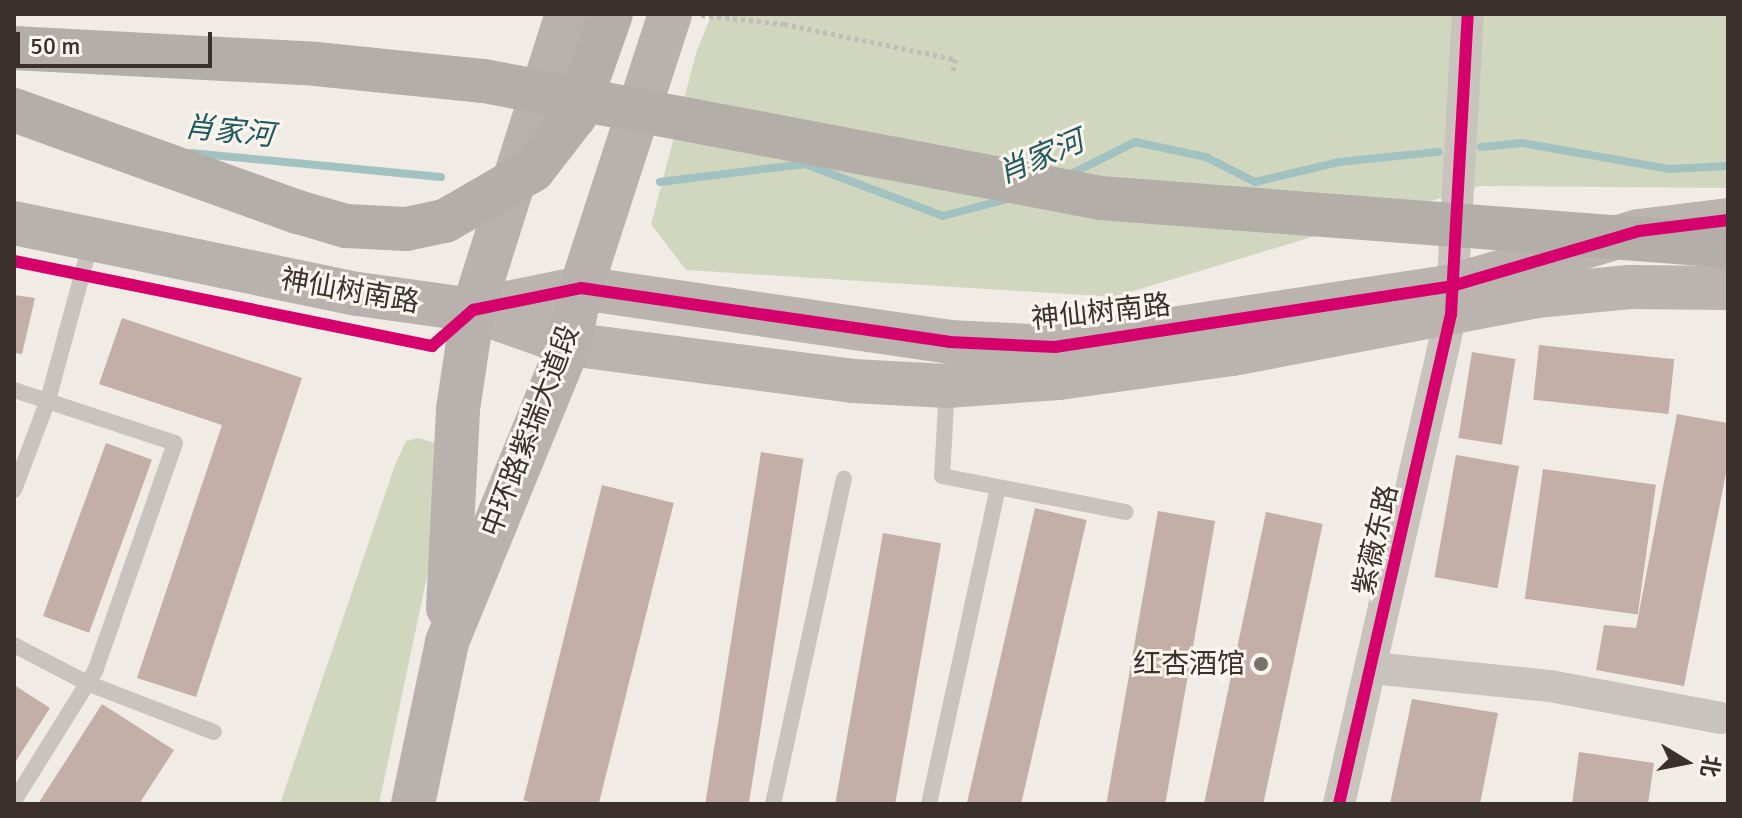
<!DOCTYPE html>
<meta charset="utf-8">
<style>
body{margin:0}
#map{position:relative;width:1742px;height:818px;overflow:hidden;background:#f0ebe5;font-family:Signika,"Noto Sans SC",sans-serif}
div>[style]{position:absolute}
.green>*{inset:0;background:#d1d6bf}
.stream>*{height:8px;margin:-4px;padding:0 4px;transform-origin:4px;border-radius:4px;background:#a1c2c1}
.building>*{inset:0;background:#c3afa7;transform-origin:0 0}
.path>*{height:5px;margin-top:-2.5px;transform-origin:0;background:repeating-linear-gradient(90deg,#c2bbb6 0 4px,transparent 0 8px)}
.service>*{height:16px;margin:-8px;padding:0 8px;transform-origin:8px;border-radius:8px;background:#c9c3be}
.minor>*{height:32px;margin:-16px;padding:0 16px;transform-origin:16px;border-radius:16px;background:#c9c3be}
.secondary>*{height:44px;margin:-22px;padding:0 22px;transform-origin:22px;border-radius:22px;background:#bab3ae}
.primary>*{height:44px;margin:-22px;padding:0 22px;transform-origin:22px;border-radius:22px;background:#b8b1ad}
.trunk-bridge>*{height:44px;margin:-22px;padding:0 22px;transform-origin:22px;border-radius:22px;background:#b4aea8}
.cycleway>*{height:12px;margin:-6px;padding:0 6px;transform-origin:6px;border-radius:6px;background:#d6006c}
.dots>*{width:22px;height:22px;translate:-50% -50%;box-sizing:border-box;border:4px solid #fbf5ee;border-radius:50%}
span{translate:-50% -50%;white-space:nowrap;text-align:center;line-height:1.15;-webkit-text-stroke:6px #fbf5ee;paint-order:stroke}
.street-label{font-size:28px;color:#3b302b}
.poi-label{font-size:28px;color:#3b302b}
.right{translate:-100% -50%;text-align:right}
.water-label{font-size:30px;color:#1f5a5e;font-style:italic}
.frame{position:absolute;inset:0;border:16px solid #3b302b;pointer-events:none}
.north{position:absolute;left:1646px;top:722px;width:80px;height:80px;-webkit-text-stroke:6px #fbf5ee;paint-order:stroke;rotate:100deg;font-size:22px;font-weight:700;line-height:32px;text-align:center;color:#3b302b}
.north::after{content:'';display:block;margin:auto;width:28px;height:36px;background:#3b302b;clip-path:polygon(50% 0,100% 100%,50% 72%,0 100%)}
.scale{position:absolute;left:16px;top:32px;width:196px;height:36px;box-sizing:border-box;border:4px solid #3b302b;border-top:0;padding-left:10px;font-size:24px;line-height:28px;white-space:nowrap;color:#3b302b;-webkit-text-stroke:6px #fbf5ee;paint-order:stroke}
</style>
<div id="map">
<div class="green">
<i style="clip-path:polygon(712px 14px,1728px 14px,1728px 188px,1480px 186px,1114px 297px,686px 270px,651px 224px,697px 50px)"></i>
<i style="clip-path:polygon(418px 438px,454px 448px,379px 804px,280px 804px,395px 465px,406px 441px)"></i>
</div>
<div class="stream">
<i style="left:1481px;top:147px;width:41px;rotate:-5.6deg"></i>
<i style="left:1522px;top:143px;width:149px;rotate:10deg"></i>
<i style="left:1669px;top:169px;width:59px;rotate:-2.9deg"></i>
<i style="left:191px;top:153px;width:251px;rotate:5.5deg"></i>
<i style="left:1069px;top:175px;width:74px;rotate:-26.6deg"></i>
<i style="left:1135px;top:142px;width:73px;rotate:11.9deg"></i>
<i style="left:1206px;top:157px;width:55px;rotate:27deg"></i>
<i style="left:1255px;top:182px;width:86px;rotate:-13.4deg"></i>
<i style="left:1339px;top:162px;width:100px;rotate:-5.8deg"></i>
<i style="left:660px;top:182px;width:146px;rotate:-7.1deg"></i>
<i style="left:805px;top:164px;width:147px;rotate:20.6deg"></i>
<i style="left:943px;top:216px;width:67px;rotate:-14.7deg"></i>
</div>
<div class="building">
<i style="clip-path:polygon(14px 295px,35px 298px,22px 354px,14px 353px)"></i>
<i style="clip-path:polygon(122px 318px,302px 378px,196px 697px,137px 678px,222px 425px,99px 384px)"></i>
<i style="left:1539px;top:345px;width:136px;height:55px;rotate:6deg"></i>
<i style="left:1472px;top:352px;width:44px;height:87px;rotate:9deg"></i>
<i style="clip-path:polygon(1677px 414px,1728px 423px,1728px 463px,1684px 686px,1596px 670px,1604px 625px,1636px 628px)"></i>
<i style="left:106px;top:443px;width:49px;height:184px;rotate:20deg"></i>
<i style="left:761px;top:452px;width:43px;height:359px;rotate:9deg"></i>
<i style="left:1456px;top:455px;width:64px;height:124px;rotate:10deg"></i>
<i style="left:1543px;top:469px;width:114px;height:131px;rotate:8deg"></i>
<i style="left:602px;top:485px;width:74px;height:325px;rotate:14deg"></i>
<i style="left:1035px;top:508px;width:53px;height:303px;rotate:13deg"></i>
<i style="left:1158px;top:511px;width:58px;height:300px;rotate:10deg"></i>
<i style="left:1266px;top:512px;width:58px;height:299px;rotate:12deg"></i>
<i style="left:883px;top:533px;width:59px;height:277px;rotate:10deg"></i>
<i style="clip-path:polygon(14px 685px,50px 708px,14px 764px)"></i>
<i style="clip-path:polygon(1412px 699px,1498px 713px,1480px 804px,1390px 804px)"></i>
<i style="clip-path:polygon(102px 704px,174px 750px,139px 804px,38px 804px)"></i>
<i style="clip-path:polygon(1579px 752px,1654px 763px,1648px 804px,1572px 804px)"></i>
</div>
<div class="path">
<i style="left:701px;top:15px;width:83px;rotate:6.2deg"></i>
<i style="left:784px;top:24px;width:175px;rotate:11.6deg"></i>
<i style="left:955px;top:59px;width:13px;rotate:99deg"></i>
</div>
<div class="service">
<i style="left:947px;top:387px;width:89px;rotate:93.2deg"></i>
<i style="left:942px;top:476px;width:187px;rotate:11.1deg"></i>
<i style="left:14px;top:390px;width:169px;rotate:18.2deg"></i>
<i style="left:175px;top:443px;width:242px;rotate:109.3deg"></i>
<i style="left:95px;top:671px;width:153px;rotate:121.9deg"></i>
<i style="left:14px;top:490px;width:96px;rotate:-69.3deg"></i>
<i style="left:48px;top:400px;width:164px;rotate:-74.8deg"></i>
<i style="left:14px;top:645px;width:82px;rotate:27.5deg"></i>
<i style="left:87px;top:683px;width:136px;rotate:21.1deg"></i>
<i style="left:773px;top:804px;width:333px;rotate:-77.7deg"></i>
<i style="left:929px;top:804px;width:323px;rotate:-77.7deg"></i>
</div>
<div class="minor">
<i style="left:1372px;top:668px;width:179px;rotate:5.8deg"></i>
<i style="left:1550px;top:686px;width:174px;rotate:10.6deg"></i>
<i style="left:1339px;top:804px;width:503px;rotate:-77.12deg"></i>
<i style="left:1451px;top:314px;width:300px;rotate:-86.8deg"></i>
</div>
<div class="secondary">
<i style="left:473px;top:310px;width:110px;rotate:-11.5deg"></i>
<i style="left:581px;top:288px;width:372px;rotate:8.3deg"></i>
<i style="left:949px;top:342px;width:106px;rotate:2.7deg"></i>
<i style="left:1055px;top:347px;width:402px;rotate:-8.7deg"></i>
<i style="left:1452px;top:286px;width:195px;rotate:-16.4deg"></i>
<i style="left:1639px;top:231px;width:90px;rotate:-7deg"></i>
<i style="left:473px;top:310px;width:102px;rotate:19.5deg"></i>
<i style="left:569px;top:344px;width:286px;rotate:7.4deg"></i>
<i style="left:853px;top:381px;width:94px;rotate:3deg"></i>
<i style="left:947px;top:386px;width:112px;rotate:-4.1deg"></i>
<i style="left:1059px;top:378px;width:176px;rotate:-7.9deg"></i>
<i style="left:1233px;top:354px;width:309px;rotate:-10.8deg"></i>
<i style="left:1536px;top:296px;width:94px;rotate:-5.5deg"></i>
<i style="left:1630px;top:287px;width:98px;rotate:0.6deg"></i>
</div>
<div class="primary">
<i style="left:14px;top:223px;width:351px;rotate:11.7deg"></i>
<i style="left:358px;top:294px;width:116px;rotate:7.9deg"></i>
<i style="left:448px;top:608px;width:199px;rotate:-87.1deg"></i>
<i style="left:458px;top:409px;width:100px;rotate:-81.4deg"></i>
<i style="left:473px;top:310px;width:311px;rotate:-72.4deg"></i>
<i style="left:413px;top:804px;width:166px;rotate:-78.1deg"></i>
<i style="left:447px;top:642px;width:322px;rotate:-67.7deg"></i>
<i style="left:569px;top:344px;width:57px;rotate:-77.9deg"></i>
<i style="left:581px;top:288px;width:288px;rotate:-72deg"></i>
</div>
<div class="trunk-bridge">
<i style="left:14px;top:48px;width:302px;rotate:3deg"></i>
<i style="left:316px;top:64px;width:169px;rotate:5.8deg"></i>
<i style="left:484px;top:81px;width:628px;rotate:10.74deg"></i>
<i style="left:1101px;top:198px;width:629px;rotate:4.38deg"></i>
<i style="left:14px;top:110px;width:302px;rotate:19.8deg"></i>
<i style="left:298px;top:212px;width:50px;rotate:16.3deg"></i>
<i style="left:346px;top:226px;width:60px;rotate:2.9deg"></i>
<i style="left:406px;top:229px;width:40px;rotate:-12deg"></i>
<i style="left:445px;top:221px;width:102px;rotate:-30.1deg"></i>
<i style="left:533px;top:170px;width:68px;rotate:-52.1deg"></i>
<i style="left:575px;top:116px;width:108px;rotate:-70.6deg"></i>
</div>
<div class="cycleway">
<i style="left:14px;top:261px;width:427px;rotate:11.5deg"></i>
<i style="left:432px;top:346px;width:55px;rotate:-41.3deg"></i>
<i style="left:473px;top:310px;width:110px;rotate:-11.5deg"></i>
<i style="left:581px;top:288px;width:372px;rotate:8.3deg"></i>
<i style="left:949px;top:342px;width:106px;rotate:2.7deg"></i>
<i style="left:1055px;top:347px;width:402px;rotate:-8.7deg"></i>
<i style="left:1452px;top:286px;width:195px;rotate:-16.4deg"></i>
<i style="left:1639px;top:231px;width:90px;rotate:-7deg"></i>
<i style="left:1339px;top:804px;width:503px;rotate:-77.12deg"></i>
<i style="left:1451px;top:314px;width:300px;rotate:-86.8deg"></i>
</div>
<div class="dots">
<i style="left:1261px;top:664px;background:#7a716c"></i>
</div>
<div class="street-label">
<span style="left:350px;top:291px;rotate:10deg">神仙树南路</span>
<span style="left:1101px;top:312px;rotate:-6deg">神仙树南路</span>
<span style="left:530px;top:431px;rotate:-69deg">中环路紫瑞大道段</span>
<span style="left:1376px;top:540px;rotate:-77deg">紫薇东路</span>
</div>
<div class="poi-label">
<span class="right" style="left:1245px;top:664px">红杏酒馆</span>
</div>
<div class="water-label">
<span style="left:229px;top:132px;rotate:6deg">肖家河</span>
<span style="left:1041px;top:158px;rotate:-23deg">肖家河</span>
</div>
<div class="frame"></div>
<div class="north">北</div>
<div class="scale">50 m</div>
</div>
